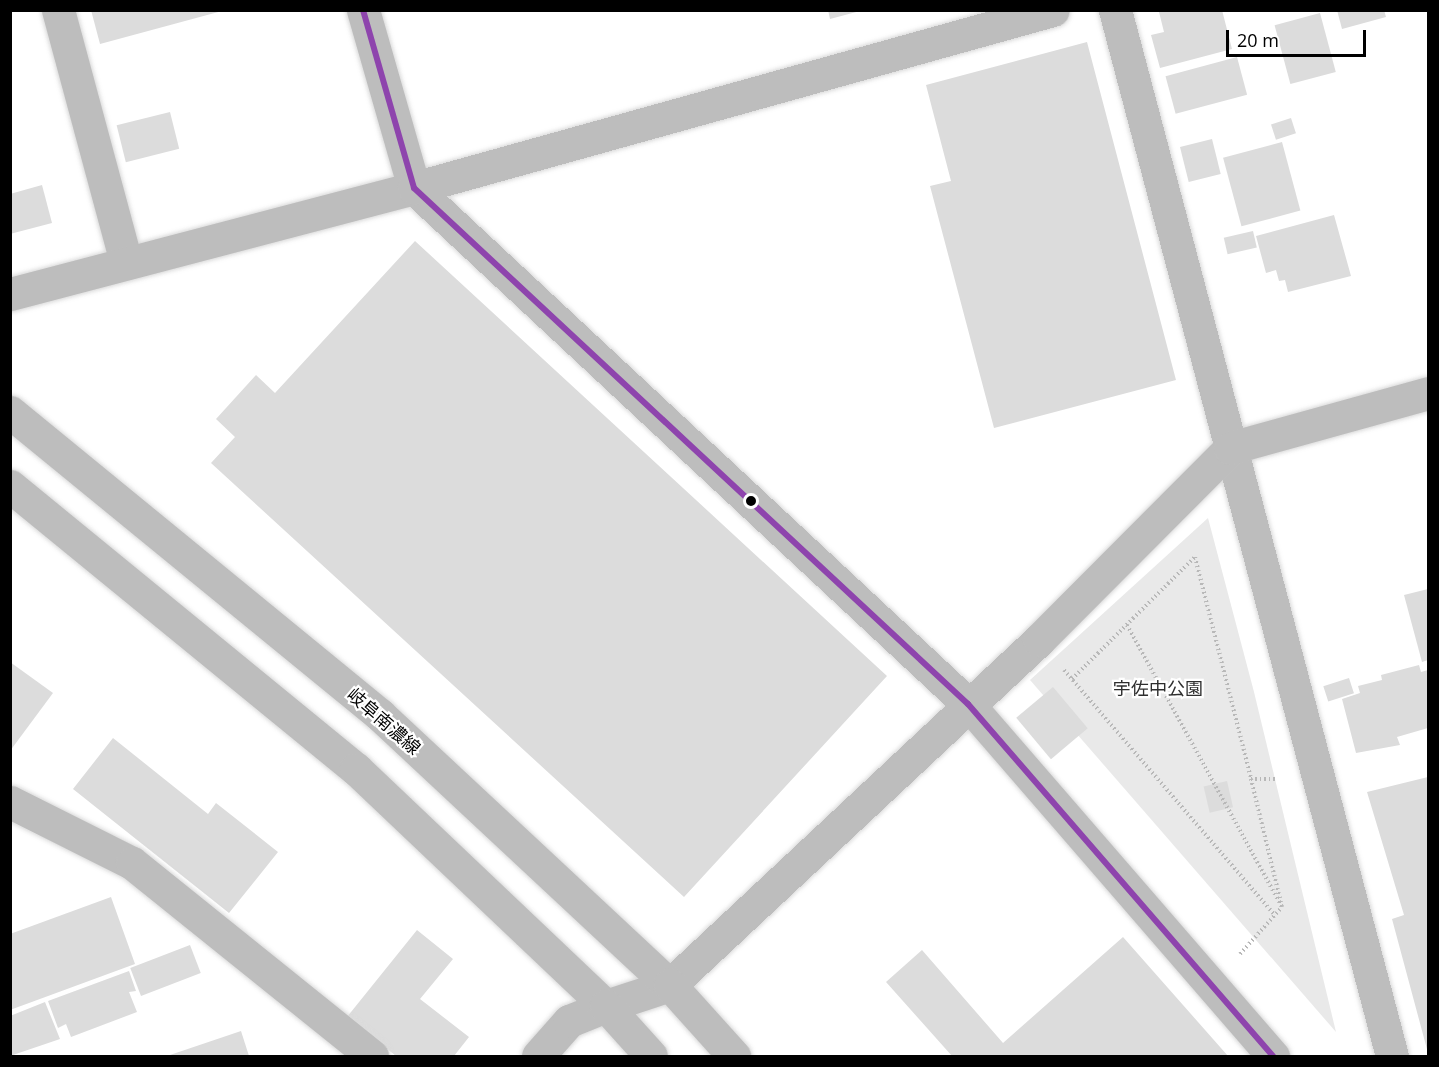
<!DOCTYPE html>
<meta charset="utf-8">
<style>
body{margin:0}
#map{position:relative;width:1439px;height:1067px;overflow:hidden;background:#fff;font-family:"Open Sans","Noto Sans JP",sans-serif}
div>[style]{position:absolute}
.green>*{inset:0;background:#e9e9e9}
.building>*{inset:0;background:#dcdcdc;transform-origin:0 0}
.path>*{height:4px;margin-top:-2px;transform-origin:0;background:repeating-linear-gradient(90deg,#b8b8b8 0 1.5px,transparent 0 4.5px)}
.roads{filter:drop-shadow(0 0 2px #dbdbdb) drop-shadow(0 0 2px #dbdbdb)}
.minor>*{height:33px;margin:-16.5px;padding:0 16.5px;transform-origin:16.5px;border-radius:16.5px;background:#bdbdbd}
.major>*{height:33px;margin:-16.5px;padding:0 16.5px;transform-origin:16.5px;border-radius:16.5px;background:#bdbdbd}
.bus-1>*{height:6px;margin:-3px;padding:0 3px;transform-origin:3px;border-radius:3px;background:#8e44ad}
.dots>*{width:16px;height:16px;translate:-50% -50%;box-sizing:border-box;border:3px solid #fff;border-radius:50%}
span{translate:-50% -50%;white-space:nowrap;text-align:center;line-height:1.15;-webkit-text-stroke:4.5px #fff;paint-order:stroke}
.park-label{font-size:18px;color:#2e2e2e}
.street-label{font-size:18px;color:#000}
.frame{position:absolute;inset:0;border:12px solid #000;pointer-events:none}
.scale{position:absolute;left:1226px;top:30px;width:140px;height:27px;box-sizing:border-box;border:3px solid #000;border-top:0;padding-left:8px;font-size:18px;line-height:21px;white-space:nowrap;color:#000;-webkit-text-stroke:4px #fff;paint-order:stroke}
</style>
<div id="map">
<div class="green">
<i style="clip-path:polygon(1208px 518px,1254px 692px,1336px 1032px,1030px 680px)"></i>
</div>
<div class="building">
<i style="clip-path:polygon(91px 10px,222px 10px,222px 11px,100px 44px)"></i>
<i style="clip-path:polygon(828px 10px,859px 10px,860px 11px,830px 19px)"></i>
<i style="clip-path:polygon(1222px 10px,1232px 49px,1160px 68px,1151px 35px,1164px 32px,1159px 12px)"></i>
<i style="clip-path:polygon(1337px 10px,1384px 10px,1386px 17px,1342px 29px)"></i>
<i style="left:1320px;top:13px;width:61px;height:47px;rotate:75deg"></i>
<i style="clip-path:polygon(1087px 42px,1176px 380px,994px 428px,930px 186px,951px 181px,926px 85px)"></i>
<i style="left:1237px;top:57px;width:39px;height:74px;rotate:75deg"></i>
<i style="left:170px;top:112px;width:38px;height:55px;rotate:76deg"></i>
<i style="left:1291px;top:118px;width:16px;height:21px;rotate:72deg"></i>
<i style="left:1212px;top:139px;width:36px;height:33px;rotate:76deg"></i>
<i style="left:1282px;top:142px;width:71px;height:61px;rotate:75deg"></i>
<i style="clip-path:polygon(42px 185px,52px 223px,10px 234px,10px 194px)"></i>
<i style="clip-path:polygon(1334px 215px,1351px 276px,1288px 292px,1285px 280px,1279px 281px,1276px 270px,1266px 273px,1256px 236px)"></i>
<i style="left:1253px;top:231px;width:17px;height:30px;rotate:77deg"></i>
<i style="clip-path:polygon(415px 241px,887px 676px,684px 897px,211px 463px,235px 437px,216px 419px,256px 375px,275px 393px)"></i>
<i style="clip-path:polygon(1428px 589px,1428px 660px,1422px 662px,1404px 595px)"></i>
<i style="clip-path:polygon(10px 662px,53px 693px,10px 751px)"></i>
<i style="clip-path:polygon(1419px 665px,1421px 672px,1428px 670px,1428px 728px,1397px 737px,1400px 745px,1356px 753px,1342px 699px,1360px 693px,1358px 686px,1382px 680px,1381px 675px)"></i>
<i style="left:1349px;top:678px;width:16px;height:27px;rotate:72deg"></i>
<i style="left:1053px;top:687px;width:54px;height:48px;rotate:50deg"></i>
<i style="clip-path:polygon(113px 738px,208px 814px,216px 803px,278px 852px,229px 913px,73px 789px)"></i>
<i style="clip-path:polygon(1428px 777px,1428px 1053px,1392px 919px,1404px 915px,1367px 792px)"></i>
<i style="left:1227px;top:781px;width:27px;height:24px;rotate:77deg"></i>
<i style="clip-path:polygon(111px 897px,135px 964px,10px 1010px,10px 934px)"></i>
<i style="clip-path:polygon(417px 930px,453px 959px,420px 999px,469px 1037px,454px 1056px,396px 1056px,347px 1017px)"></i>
<i style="clip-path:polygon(1123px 937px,1228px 1056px,952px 1056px,886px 982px,922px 950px,1003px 1043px)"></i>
<i style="left:190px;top:945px;width:30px;height:64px;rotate:69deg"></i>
<i style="clip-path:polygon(129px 971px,136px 991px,129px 992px,137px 1012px,71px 1037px,66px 1024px,58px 1028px,48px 1001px)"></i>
<i style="clip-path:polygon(45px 1002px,60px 1039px,10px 1056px,10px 1016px)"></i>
<i style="clip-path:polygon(241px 1031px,249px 1056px,167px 1056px)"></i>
</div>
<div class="path">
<i style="left:1127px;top:625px;width:322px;rotate:61.2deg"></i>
<i style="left:1064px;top:670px;width:322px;rotate:49.3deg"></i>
<i style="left:1072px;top:679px;width:173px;rotate:-44.8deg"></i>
<i style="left:1195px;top:557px;width:229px;rotate:75.8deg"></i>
<i style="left:1240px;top:954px;width:63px;rotate:-48.2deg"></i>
<i style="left:1282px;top:907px;width:132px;rotate:-103.6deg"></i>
<i style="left:1251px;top:779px;width:26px"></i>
</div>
<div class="roads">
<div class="minor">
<i style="left:58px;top:10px;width:261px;rotate:74.9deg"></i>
<i style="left:363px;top:10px;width:185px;rotate:74deg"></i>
<i style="left:414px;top:188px;width:757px;rotate:42.97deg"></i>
<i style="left:968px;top:704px;width:466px;rotate:49.1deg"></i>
<i style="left:1115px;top:10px;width:1082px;rotate:75.17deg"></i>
<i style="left:10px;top:294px;width:418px;rotate:-14.7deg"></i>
<i style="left:414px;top:188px;width:663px;rotate:-15.57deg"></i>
<i style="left:10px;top:802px;width:136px;rotate:26.6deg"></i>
<i style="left:132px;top:863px;width:308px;rotate:38.8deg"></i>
<i style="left:538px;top:1056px;width:47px;rotate:-48.5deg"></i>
<i style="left:569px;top:1021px;width:40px;rotate:-22deg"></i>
<i style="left:606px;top:1006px;width:67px;rotate:-18.2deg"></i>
<i style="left:670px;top:985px;width:505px;rotate:-43.07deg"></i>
<i style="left:1039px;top:640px;width:271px;rotate:-45.1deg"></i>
<i style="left:1230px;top:448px;width:205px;rotate:-15.5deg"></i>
</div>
<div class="major">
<i style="left:10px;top:412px;width:478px;rotate:39.3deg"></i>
<i style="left:380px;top:715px;width:396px;rotate:43deg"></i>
<i style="left:670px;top:985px;width:96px;rotate:48deg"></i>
<i style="left:10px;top:486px;width:447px;rotate:39.3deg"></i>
<i style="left:356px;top:769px;width:344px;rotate:43.5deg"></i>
<i style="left:606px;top:1006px;width:67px;rotate:48deg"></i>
</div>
</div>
<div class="bus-1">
<i style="left:363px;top:10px;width:185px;rotate:74deg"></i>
<i style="left:414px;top:188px;width:757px;rotate:42.97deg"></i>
<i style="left:968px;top:704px;width:466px;rotate:49.1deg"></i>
</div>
<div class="dots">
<i style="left:751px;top:501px;background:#000"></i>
</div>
<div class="park-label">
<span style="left:1158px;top:688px">宇佐中公園</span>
</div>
<div class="street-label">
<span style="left:384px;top:721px;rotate:41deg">岐阜南濃線</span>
</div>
<div class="frame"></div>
<div class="scale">20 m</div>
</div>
